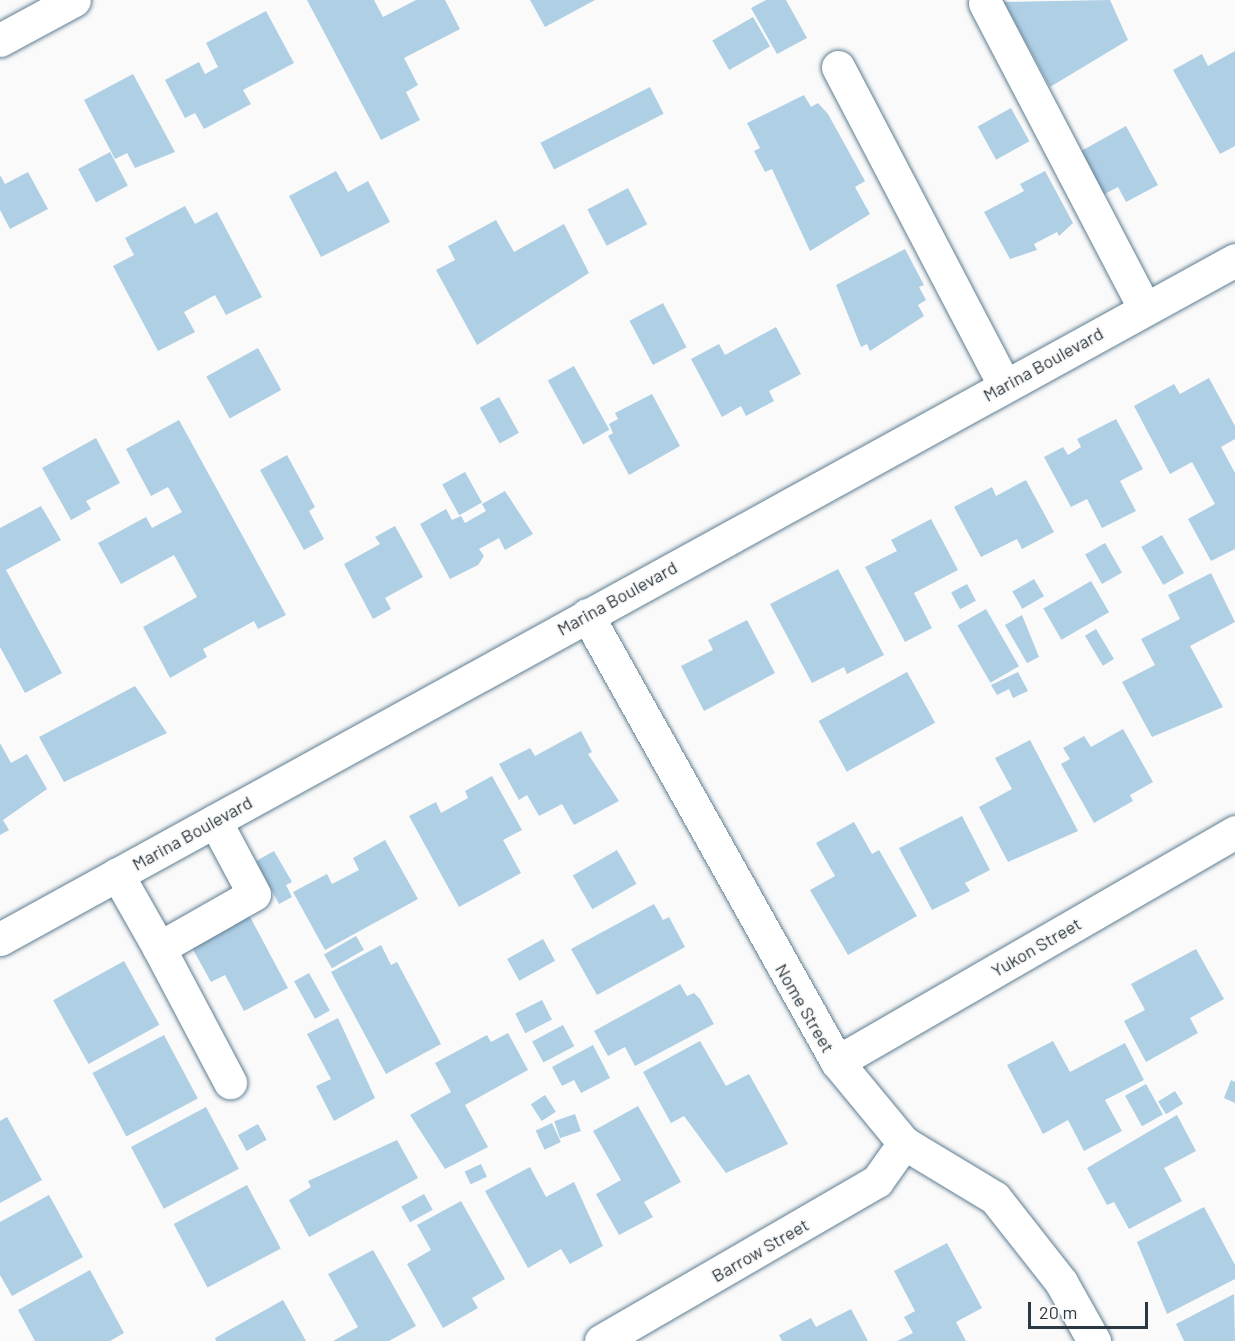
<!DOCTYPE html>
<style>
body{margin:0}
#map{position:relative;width:1235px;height:1341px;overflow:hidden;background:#fafafa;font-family:Barlow,sans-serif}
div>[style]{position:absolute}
.building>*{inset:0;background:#afcfe5;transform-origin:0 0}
.roads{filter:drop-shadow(0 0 2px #607e92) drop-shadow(0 0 2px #607e92)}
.minor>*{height:33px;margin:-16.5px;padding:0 16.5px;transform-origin:16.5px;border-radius:16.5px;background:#fff}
span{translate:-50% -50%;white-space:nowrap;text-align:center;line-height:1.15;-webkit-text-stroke:4.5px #fafafa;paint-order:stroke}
.street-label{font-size:18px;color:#2b3841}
.scale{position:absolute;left:1028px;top:1302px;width:120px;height:27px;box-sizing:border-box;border:3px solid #2b3841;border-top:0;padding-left:8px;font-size:18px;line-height:21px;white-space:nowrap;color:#2b3841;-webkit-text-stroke:4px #fafafa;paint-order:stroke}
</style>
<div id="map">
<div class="building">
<i style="clip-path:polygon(307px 0,374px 0,383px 17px,416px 0,445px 0,460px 29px,404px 58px,418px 85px,406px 92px,420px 120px,381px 140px)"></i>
<i style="clip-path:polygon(530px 0,595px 0,545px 27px)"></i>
<i style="clip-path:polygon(766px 0,786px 0,807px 38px,777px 54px,751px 8px)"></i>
<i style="clip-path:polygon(1110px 0,1128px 40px,1050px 87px,1004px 2px)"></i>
<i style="clip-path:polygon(266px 11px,294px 63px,243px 90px,251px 104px,204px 129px,195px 113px,185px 118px,165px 80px,199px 62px,205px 74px,218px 67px,206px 43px)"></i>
<i style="left:753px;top:17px;width:34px;height:47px;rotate:60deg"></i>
<i style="clip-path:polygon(1235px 51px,1235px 146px,1220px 154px,1173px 70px,1202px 54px,1208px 66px)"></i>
<i style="clip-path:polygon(133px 74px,175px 152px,135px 168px,127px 153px,115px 159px,84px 100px)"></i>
<i style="left:650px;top:87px;width:30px;height:123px;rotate:63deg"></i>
<i style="clip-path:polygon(804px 95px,811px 107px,818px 103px,828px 114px,865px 181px,855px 187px,870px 214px,810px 251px,772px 169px,765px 172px,754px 151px,760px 148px,747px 123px)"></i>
<i style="left:1011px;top:108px;width:38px;height:38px;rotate:61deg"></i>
<i style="clip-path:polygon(1126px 126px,1158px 185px,1126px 202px,1118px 187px,1097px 198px,1074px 155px)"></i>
<i style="left:110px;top:152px;width:38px;height:36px;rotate:62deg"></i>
<i style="clip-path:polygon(336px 171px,348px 192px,368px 181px,390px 222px,321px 257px,289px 196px)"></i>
<i style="clip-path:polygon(1045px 171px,1073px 223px,1059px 236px,1057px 232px,1034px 244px,1037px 250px,1010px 259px,984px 212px,1024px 191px,1020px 184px)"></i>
<i style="clip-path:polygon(28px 172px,48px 209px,10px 229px,0 210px,0 175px,5px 184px)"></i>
<i style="left:628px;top:188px;width:41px;height:46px;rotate:62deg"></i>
<i style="clip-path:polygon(185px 206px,195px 224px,217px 212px,262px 297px,226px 315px,215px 295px,184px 312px,195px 332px,158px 351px,113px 266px,134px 255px,125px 238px)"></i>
<i style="clip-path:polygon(496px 220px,514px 252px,564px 224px,589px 273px,477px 345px,436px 270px,455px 260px,448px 246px)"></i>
<i style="clip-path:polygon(905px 249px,924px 285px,919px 287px,926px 300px,918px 305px,924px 316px,870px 351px,867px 344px,861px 347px,836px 285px)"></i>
<i style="left:663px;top:303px;width:50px;height:38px;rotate:62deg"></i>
<i style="clip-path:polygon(776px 327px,801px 374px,769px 391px,774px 401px,746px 416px,741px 406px,722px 417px,691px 359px,719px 344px,725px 355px)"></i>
<i style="left:258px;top:348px;width:48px;height:59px;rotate:61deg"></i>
<i style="left:574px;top:366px;width:73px;height:30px;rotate:61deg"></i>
<i style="clip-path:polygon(1209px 378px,1235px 426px,1235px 439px,1221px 447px,1235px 473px,1235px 549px,1211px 561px,1188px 519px,1215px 504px,1192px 462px,1170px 474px,1134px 406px,1174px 384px,1180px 394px)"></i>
<i style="clip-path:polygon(652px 394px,680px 446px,629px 475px,608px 436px,613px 433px,609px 424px,618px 419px,615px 413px)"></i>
<i style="left:499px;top:397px;width:41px;height:22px;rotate:61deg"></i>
<i style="clip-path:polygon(1116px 419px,1143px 469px,1120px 481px,1136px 511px,1102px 528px,1087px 499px,1071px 507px,1044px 457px,1063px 447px,1068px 455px,1081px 447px,1077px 439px)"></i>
<i style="clip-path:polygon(179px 420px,286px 615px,258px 629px,254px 621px,203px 649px,207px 657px,170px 678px,143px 627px,197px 597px,174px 555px,121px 584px,98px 543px,146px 517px,152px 528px,182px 512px,168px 487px,151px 496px,126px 449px)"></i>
<i style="clip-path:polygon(96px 438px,120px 483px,86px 501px,91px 509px,71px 520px,42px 468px)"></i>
<i style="clip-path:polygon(287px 455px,315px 507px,309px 511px,324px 539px,304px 550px,260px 470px)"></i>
<i style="left:465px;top:472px;width:35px;height:26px;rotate:61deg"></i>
<i style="clip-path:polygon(1026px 480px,1054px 532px,1022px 549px,1017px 539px,981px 557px,954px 507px,992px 487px,996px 496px)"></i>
<i style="clip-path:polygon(505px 491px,533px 534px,505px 550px,499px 538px,479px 549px,484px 556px,478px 565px,450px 579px,420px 524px,446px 509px,452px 520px,461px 516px,465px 523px,486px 511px,482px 504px)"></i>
<i style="clip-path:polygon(41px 506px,61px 540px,6px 570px,62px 673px,25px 693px,0 647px,0 528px)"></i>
<i style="clip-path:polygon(931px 519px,958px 570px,914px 593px,932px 628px,905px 642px,865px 567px,897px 551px,891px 540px)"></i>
<i style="clip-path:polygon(395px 526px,423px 577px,385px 598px,391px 609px,373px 619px,344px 564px,380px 544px,375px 537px)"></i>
<i style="left:1162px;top:535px;width:44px;height:24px;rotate:60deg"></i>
<i style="left:1105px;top:543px;width:34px;height:23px;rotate:60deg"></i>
<i style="clip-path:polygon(838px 569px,884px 655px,847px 674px,844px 667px,812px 683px,770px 604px)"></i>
<i style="clip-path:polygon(1211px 573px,1235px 622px,1190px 646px,1223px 707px,1152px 737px,1122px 682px,1155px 665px,1141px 639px,1180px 619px,1168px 595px)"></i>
<i style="left:1034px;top:579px;width:20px;height:25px;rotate:60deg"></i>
<i style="left:1091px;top:581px;width:36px;height:55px;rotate:60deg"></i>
<i style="left:967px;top:584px;width:19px;height:18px;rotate:62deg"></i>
<i style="left:986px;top:609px;width:66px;height:33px;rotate:60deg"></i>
<i style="clip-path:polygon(1022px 615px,1039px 657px,1027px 663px,1005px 625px)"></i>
<i style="clip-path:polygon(747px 620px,775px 673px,704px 711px,681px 666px,713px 650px,708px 640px)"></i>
<i style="left:1096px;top:629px;width:35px;height:13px;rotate:59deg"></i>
<i style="left:907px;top:672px;width:58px;height:101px;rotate:61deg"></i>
<i style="clip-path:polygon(1018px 672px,1028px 691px,1013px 698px,1009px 689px,997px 695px,991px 685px)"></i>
<i style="clip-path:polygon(135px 686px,167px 733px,64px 782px,39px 737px)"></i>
<i style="clip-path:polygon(1123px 729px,1153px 782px,1130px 795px,1133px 801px,1094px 823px,1061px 764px,1070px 759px,1063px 748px,1084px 736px,1091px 747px)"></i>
<i style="clip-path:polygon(581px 731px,592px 752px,588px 754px,619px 801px,574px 825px,562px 804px,539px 816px,527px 795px,519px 800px,499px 764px,530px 748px,535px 756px)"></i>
<i style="clip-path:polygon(1030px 740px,1078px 831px,1008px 862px,979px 807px,1012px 789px,995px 758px)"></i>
<i style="clip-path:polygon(0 743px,11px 763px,27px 754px,47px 789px,3px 820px,9px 830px,0 835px)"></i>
<i style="clip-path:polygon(492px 776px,522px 830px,503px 840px,521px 873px,459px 907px,409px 816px,436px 802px,441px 813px,468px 798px,465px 791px)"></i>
<i style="clip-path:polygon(962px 816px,990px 870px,965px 883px,970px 891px,932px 910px,899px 848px)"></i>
<i style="clip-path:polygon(854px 822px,872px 854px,879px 850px,917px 916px,848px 955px,810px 890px,835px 876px,816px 843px)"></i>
<i style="clip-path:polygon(385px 840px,418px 899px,325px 950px,293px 892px,327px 874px,332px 884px,359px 870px,353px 858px)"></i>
<i style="left:617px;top:850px;width:39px;height:51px;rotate:60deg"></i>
<i style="clip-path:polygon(274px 851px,292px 882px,286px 885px,292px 897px,279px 904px,256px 861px)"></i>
<i style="clip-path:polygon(654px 904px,663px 920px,669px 917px,685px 947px,597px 995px,571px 949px)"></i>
<i style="clip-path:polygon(249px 915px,288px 988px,244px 1011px,225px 975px,211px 982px,191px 946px)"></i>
<i style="left:356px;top:936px;width:16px;height:37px;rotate:60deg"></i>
<i style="left:543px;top:939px;width:25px;height:41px;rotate:61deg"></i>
<i style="clip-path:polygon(381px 945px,391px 965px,397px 962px,441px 1044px,386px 1074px,331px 972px)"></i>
<i style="clip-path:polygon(1196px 949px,1224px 999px,1190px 1018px,1198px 1033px,1146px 1062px,1124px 1021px,1145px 1010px,1131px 984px)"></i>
<i style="left:124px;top:961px;width:73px;height:81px;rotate:61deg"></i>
<i style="left:309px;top:973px;width:43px;height:17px;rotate:61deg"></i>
<i style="clip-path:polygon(680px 984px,687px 996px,694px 993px,700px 999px,714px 1024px,635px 1066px,625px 1047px,608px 1056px,594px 1031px)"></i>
<i style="left:542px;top:1000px;width:22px;height:30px;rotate:63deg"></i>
<i style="clip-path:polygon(338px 1018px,375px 1098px,334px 1121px,316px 1086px,331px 1079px,307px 1034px)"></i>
<i style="left:563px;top:1025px;width:24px;height:35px;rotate:62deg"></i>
<i style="clip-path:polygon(508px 1033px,528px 1070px,465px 1105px,488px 1147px,445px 1169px,410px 1115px,451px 1092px,435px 1063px,487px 1035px,491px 1042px)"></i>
<i style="left:164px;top:1035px;width:72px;height:81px;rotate:62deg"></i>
<i style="clip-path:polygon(700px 1041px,726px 1086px,749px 1074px,788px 1144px,726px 1173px,684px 1116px,671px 1123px,643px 1072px)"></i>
<i style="clip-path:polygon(1053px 1041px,1070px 1072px,1125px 1043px,1144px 1080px,1105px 1100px,1122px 1131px,1084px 1151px,1068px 1120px,1043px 1134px,1007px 1065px)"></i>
<i style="clip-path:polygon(593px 1045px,610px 1078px,581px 1093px,574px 1080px,562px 1086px,552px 1067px)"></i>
<i style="clip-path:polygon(1231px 1080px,1235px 1082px,1235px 1103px,1224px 1098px)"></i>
<i style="left:1146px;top:1084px;width:35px;height:24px;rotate:61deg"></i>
<i style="left:1175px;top:1091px;width:15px;height:20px;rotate:58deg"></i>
<i style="left:545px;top:1095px;width:20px;height:17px;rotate:57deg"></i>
<i style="clip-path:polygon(638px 1106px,681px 1182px,644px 1202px,653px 1217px,619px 1235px,596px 1194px,621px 1180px,593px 1131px)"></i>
<i style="left:206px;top:1107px;width:70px;height:85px;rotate:62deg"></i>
<i style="left:575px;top:1114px;width:18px;height:22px;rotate:71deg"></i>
<i style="clip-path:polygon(1177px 1115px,1196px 1151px,1164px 1168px,1182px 1201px,1129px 1229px,1114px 1202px,1107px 1205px,1087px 1168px)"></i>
<i style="clip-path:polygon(7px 1117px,42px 1180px,0 1203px,0 1121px)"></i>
<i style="left:552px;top:1123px;width:21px;height:18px;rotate:65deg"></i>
<i style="left:258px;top:1124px;width:18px;height:23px;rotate:61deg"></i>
<i style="clip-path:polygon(397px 1140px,418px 1178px,309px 1237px,289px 1200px,311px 1187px,308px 1181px)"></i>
<i style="left:481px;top:1164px;width:14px;height:18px;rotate:65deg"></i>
<i style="clip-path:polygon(530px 1167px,546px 1197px,574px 1182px,603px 1246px,570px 1264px,561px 1249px,528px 1268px,485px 1191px)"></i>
<i style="left:247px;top:1185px;width:72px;height:83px;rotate:62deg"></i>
<i style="left:424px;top:1194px;width:18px;height:26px;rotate:61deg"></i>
<i style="clip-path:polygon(49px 1195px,83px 1257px,12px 1296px,0 1275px,0 1222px)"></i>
<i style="clip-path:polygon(461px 1201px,505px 1279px,472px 1298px,478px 1308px,443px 1328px,407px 1264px,431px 1250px,417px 1225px)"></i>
<i style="clip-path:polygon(1204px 1207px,1235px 1265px,1235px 1279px,1167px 1314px,1137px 1242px)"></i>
<i style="clip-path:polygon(947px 1243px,982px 1308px,956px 1322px,966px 1341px,897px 1341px,913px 1333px,904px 1317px,915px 1311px,894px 1271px)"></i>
<i style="clip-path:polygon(373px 1250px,416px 1326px,389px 1341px,333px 1341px,358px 1327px,328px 1274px)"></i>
<i style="clip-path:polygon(90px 1270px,124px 1333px,110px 1341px,35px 1341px,18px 1310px)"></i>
<i style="clip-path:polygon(1234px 1294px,1235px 1341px,1184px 1341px,1176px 1324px)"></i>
<i style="clip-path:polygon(283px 1300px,306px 1341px,216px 1341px,215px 1338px)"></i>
<i style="clip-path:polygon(851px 1309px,868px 1341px,782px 1341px,779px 1335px,811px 1318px,816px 1327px)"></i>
</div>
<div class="roads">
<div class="minor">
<i style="left:985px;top:3px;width:345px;rotate:62.4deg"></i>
<i style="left:0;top:40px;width:84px;rotate:-28.4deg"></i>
<i style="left:838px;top:67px;width:359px;rotate:62.4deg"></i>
<i style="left:587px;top:615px;width:512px;rotate:60.78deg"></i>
<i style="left:837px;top:1062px;width:105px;rotate:50.4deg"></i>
<i style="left:904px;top:1143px;width:106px;rotate:31.1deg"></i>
<i style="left:995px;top:1198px;width:107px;rotate:51.8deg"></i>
<i style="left:1061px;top:1282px;width:68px;rotate:60.8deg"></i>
<i style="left:117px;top:874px;width:85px;rotate:60.4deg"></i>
<i style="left:159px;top:948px;width:109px;rotate:-29.6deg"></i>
<i style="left:254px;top:894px;width:83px;rotate:-118.1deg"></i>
<i style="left:0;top:939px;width:1409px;rotate:-28.8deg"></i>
<i style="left:159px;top:948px;width:152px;rotate:62.1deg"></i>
<i style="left:837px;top:1062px;width:460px;rotate:-30deg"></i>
<i style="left:601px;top:1341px;width:319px;rotate:-30.1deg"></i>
<i style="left:877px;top:1181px;width:47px;rotate:-54.6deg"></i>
</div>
</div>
<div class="street-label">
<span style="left:1043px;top:364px;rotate:-29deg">Marina Boulevard</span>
<span style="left:617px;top:598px;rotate:-29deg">Marina Boulevard</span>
<span style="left:192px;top:833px;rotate:-29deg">Marina Boulevard</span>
<span style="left:1036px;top:947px;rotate:-30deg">Yukon Street</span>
<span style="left:805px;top:1008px;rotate:60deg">Nome Street</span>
<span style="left:760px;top:1250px;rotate:-30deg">Barrow Street</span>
</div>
<div class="scale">20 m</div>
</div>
